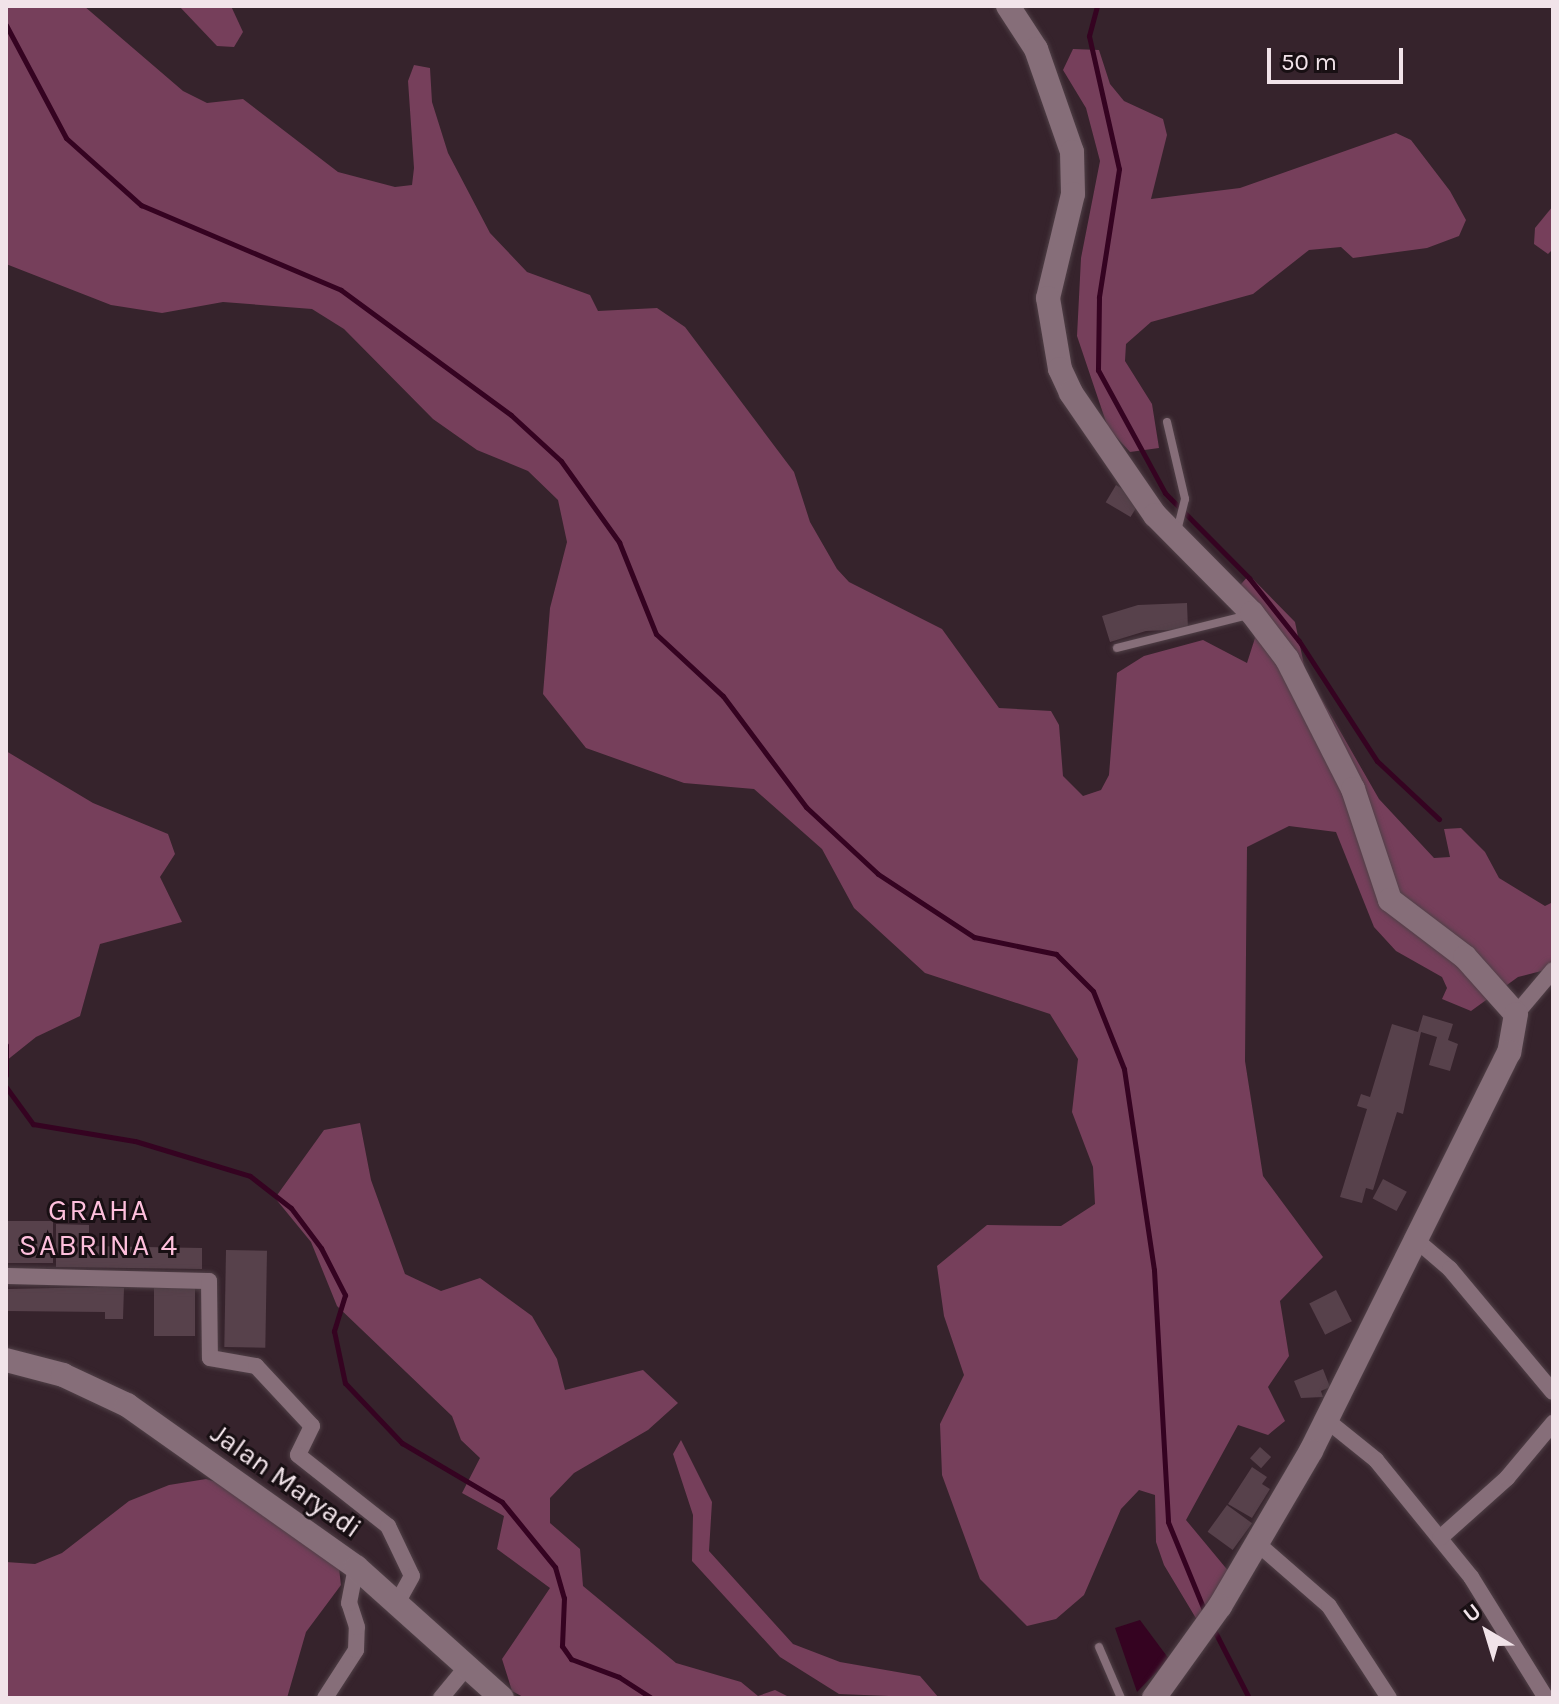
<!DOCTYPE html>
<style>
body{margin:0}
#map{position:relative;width:1559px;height:1704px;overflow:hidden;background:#36232c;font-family:Karla,sans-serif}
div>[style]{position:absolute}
.forest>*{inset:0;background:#763f5b}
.water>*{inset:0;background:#350321}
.stream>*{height:5px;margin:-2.5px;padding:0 2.5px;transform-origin:2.5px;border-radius:2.5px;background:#350321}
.building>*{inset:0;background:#57414b;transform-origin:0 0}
.roads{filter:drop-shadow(0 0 2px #504047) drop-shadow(0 0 2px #504047)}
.lane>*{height:8px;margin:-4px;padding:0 4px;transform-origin:4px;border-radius:4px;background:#866e79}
.street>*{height:16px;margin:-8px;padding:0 8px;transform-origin:8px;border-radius:8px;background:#866e79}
.secondary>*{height:24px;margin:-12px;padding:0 12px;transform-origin:12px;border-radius:12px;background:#866e79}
span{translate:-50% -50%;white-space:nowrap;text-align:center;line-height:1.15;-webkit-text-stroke:6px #180f13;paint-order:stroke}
.street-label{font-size:28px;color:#f1e3e9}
.neighbourhood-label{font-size:30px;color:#febfdc;letter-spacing:2px}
.frame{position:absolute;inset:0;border:8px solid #f1e3e9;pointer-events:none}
.north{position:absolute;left:1447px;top:1592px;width:80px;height:80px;-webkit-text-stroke:6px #180f13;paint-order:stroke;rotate:322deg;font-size:22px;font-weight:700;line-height:32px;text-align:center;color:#f1e3e9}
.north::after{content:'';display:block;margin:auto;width:28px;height:36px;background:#f1e3e9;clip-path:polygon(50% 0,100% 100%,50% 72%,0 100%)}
.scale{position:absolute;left:1267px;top:48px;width:136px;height:36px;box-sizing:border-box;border:4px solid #f1e3e9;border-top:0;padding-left:10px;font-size:24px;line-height:28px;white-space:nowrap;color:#f1e3e9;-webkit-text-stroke:6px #180f13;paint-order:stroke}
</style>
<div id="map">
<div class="forest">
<i style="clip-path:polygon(6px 6px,84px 6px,183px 91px,207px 103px,243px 99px,338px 172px,395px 187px,412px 185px,414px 168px,408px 81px,414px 65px,430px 68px,432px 102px,448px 153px,490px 233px,527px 272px,590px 295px,598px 311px,657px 308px,685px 327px,794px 472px,810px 522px,837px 569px,849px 582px,942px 629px,999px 708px,1051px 711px,1059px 725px,1063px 776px,1083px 796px,1101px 790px,1109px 775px,1117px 673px,1144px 656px,1203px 640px,1247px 663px,1255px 638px,1236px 590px,1249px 575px,1295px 622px,1305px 670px,1379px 799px,1434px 858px,1450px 857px,1444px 829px,1461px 828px,1485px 852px,1499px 878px,1545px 906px,1553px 902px,1553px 968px,1518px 977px,1471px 1011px,1442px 999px,1447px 988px,1442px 977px,1396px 951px,1374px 927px,1336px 832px,1289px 826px,1247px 847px,1245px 1061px,1263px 1176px,1323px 1257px,1280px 1301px,1289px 1356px,1268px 1387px,1285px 1421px,1268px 1435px,1238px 1425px,1186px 1520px,1230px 1573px,1200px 1625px,1164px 1565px,1156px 1542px,1155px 1495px,1139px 1490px,1121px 1509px,1084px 1595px,1056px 1619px,1027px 1626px,980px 1579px,942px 1475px,940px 1424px,964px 1375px,944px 1316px,937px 1266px,987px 1225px,1061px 1226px,1095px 1204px,1093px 1167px,1072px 1112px,1078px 1059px,1050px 1014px,925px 973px,854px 908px,822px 849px,754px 789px,684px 783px,586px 748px,543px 694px,550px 608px,567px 542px,558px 500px,528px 471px,477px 450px,433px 419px,344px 329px,312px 309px,223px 302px,162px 313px,111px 305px,6px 264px)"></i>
<i style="clip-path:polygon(179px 6px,231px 6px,243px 32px,234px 47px,217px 46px)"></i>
<i style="clip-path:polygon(1073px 49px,1099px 50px,1110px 84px,1124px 101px,1163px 119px,1167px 135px,1151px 199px,1240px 188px,1396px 133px,1411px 140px,1450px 191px,1466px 220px,1459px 236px,1427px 248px,1353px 258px,1341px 247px,1309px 250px,1253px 294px,1151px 322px,1126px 344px,1125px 361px,1152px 404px,1159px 448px,1130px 452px,1108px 428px,1077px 336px,1081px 258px,1100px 161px,1086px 108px,1063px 70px)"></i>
<i style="clip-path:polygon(1553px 206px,1553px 249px,1548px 254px,1534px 244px,1535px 228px)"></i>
<i style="clip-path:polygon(6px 751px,93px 803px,168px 834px,175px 854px,160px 877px,182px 922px,100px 944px,80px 1016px,36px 1037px,6px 1061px)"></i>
<i style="clip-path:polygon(360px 1123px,371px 1180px,405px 1274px,441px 1291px,480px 1278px,532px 1316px,557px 1359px,565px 1390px,643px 1370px,678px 1403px,648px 1430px,574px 1473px,550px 1498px,550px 1523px,580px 1549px,583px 1586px,676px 1663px,741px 1682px,758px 1696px,775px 1690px,791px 1698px,525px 1698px,512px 1691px,502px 1659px,550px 1588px,497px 1549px,504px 1516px,462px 1493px,480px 1458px,461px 1440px,452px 1416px,337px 1306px,311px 1242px,275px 1198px,324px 1130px)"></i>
<i style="clip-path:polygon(681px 1440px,712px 1502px,709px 1551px,793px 1644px,840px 1662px,920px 1676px,939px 1698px,839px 1694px,780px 1657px,692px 1561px,693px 1515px,673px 1454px)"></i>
<i style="clip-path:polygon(206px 1479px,237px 1488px,339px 1568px,341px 1585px,306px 1632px,287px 1698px,6px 1698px,6px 1562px,35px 1564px,62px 1553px,129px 1501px,169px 1485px)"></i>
</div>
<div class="water">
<i style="clip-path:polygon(1140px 1620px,1169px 1659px,1137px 1692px,1115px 1628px)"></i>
</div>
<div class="stream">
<i style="left:1097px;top:6px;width:31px;rotate:105deg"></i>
<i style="left:1089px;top:36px;width:136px;rotate:77.3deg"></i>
<i style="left:1119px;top:169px;width:130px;rotate:98.9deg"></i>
<i style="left:1099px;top:297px;width:73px;rotate:90.8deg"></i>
<i style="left:1098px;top:370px;width:140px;rotate:61.4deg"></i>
<i style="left:1165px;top:493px;width:120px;rotate:45.3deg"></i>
<i style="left:1249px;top:578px;width:80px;rotate:51.6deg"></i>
<i style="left:1299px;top:641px;width:143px;rotate:57deg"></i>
<i style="left:1377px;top:761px;width:85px;rotate:43.1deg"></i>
<i style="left:6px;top:25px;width:128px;rotate:62deg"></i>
<i style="left:66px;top:138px;width:101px;rotate:41.8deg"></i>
<i style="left:141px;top:205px;width:217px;rotate:23deg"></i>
<i style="left:341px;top:290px;width:211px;rotate:36.3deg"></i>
<i style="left:511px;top:415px;width:68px;rotate:42.6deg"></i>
<i style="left:561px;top:461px;width:100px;rotate:54.4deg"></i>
<i style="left:619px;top:542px;width:99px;rotate:68.1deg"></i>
<i style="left:656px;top:634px;width:91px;rotate:42.8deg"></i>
<i style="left:723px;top:696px;width:139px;rotate:53.2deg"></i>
<i style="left:806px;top:807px;width:98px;rotate:42.9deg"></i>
<i style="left:878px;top:874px;width:115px;rotate:33.3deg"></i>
<i style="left:974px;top:937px;width:84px;rotate:11.7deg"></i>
<i style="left:1056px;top:954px;width:52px;rotate:45deg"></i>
<i style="left:1093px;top:991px;width:84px;rotate:68.3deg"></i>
<i style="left:1124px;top:1069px;width:203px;rotate:81.5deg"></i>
<i style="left:1154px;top:1270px;width:252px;rotate:86.8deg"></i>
<i style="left:1168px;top:1522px;width:97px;rotate:67.7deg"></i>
<i style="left:6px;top:1045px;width:30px;rotate:90deg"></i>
<i style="left:6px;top:1087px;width:46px;rotate:53.9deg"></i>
<i style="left:33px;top:1124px;width:103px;rotate:9.5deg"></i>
<i style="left:135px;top:1141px;width:120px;rotate:16.9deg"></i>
<i style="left:250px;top:1176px;width:52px;rotate:38deg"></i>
<i style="left:291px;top:1208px;width:50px;rotate:53.1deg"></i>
<i style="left:321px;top:1248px;width:53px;rotate:62.9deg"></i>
<i style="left:345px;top:1295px;width:38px;rotate:107deg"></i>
<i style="left:334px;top:1331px;width:53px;rotate:78.1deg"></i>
<i style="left:345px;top:1383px;width:83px;rotate:46.5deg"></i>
<i style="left:402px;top:1443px;width:116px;rotate:30.5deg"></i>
<i style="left:502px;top:1502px;width:84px;rotate:50.8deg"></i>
<i style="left:555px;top:1567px;width:32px;rotate:74deg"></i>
<i style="left:564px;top:1598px;width:48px;rotate:92.4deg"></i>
<i style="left:562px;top:1646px;width:16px;rotate:55deg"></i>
<i style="left:571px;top:1659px;width:51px;rotate:20.6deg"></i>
<i style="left:619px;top:1677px;width:38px;rotate:33deg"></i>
<i style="left:1213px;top:1628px;width:79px;rotate:62.8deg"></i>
</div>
<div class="building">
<i style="left:1116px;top:485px;width:29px;height:20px;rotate:31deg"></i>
<i style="clip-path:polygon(1187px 603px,1188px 629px,1146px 631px,1110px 642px,1102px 616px,1138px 605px)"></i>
<i style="clip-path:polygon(1423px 1015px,1453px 1024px,1448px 1040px,1458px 1044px,1450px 1071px,1429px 1065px,1437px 1037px,1421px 1032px,1403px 1114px,1397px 1112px,1373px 1190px,1366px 1188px,1362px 1203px,1340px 1197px,1367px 1109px,1357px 1106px,1361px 1094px,1370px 1097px,1392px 1024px,1418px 1032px)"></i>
<i style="left:1383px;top:1179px;width:27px;height:22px;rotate:28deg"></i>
<i style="left:6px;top:1221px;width:47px;height:42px"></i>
<i style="clip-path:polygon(56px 1224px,89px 1225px,89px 1246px,202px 1248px,202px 1269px,56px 1267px)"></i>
<i style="left:226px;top:1250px;width:41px;height:97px;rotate:1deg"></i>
<i style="clip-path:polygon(105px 1287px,124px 1288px,123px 1319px,105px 1319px,105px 1312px,6px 1311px,6px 1289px)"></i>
<i style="left:154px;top:1288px;width:41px;height:48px"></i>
<i style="left:1336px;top:1290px;width:35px;height:30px;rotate:63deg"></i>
<i style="clip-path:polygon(1323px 1369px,1330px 1387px,1321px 1391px,1323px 1397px,1301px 1398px,1294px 1381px)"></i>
<i style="left:1260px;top:1447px;width:15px;height:15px;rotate:42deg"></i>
<i style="clip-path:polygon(1252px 1467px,1267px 1477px,1262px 1484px,1270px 1489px,1252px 1518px,1228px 1504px)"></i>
<i style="left:1227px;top:1505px;width:31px;height:33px;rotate:36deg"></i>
</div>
<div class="roads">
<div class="lane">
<i style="left:1167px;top:422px;width:79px;rotate:76.8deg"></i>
<i style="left:1185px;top:499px;width:32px;rotate:104deg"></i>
<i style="left:1117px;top:648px;width:135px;rotate:-14.1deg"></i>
<i style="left:1099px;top:1647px;width:56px;rotate:66.7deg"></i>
</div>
<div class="street">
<i style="left:1516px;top:1014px;width:57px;rotate:-49.9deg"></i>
<i style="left:1415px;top:1239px;width:46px;rotate:40.6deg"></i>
<i style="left:1450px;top:1269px;width:160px;rotate:50.1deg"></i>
<i style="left:6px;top:1276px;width:203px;rotate:1.4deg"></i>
<i style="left:209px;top:1281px;width:77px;rotate:89.3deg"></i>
<i style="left:210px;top:1358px;width:47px;rotate:9.9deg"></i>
<i style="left:256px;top:1366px;width:82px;rotate:47deg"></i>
<i style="left:312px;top:1426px;width:32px;rotate:116deg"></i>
<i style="left:298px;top:1455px;width:115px;rotate:38.3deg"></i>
<i style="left:388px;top:1526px;width:55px;rotate:64.4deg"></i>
<i style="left:412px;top:1576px;width:31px;rotate:119deg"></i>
<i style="left:1324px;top:1418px;width:67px;rotate:38.9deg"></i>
<i style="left:1376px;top:1460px;width:151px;rotate:50.9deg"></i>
<i style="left:1471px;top:1577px;width:142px;rotate:58.2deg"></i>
<i style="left:1440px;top:1538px;width:90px;rotate:-41.8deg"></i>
<i style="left:1507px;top:1478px;width:72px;rotate:-50.1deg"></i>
<i style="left:1258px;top:1544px;width:94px;rotate:41.1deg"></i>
<i style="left:1329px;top:1606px;width:110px;rotate:56.9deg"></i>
<i style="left:325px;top:1698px;width:57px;rotate:-57.1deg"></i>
<i style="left:356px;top:1650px;width:23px;rotate:-88deg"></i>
<i style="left:357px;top:1627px;width:25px;rotate:-108deg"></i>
<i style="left:349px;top:1603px;width:37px;rotate:-79deg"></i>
<i style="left:441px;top:1698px;width:44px;rotate:-50.5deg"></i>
</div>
<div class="secondary">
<i style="left:1008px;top:6px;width:51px;rotate:56.9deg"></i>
<i style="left:1036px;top:49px;width:109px;rotate:70.7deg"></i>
<i style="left:1072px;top:152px;width:42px;rotate:88.6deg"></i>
<i style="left:1073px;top:194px;width:107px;rotate:103.5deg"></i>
<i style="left:1048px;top:298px;width:72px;rotate:80.4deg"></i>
<i style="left:1060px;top:369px;width:26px;rotate:65deg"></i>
<i style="left:1071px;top:393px;width:148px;rotate:55.5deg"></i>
<i style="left:1155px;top:515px;width:138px;rotate:45.3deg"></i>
<i style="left:1252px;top:613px;width:58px;rotate:52.7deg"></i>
<i style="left:1287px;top:659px;width:146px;rotate:63.1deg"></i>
<i style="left:1353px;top:789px;width:117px;rotate:71.6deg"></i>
<i style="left:1390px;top:900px;width:94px;rotate:37.2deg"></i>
<i style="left:1465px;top:957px;width:76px;rotate:48.2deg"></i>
<i style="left:1516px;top:1014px;width:39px;rotate:100deg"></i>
<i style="left:1509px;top:1052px;width:445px;rotate:116.4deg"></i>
<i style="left:1311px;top:1451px;width:180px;rotate:120.4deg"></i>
<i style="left:1220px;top:1606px;width:113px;rotate:125.7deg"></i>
<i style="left:6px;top:1360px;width:59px;rotate:14.7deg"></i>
<i style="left:63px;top:1375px;width:71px;rotate:25.1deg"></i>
<i style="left:127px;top:1405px;width:281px;rotate:35.3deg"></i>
<i style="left:356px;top:1567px;width:196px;rotate:41.9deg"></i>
</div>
</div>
<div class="street-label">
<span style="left:286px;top:1481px;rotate:35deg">Jalan Maryadi</span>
</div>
<div class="neighbourhood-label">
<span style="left:99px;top:1227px">GRAHA<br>SABRINA 4</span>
</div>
<div class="frame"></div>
<div class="north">U</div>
<div class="scale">50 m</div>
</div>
